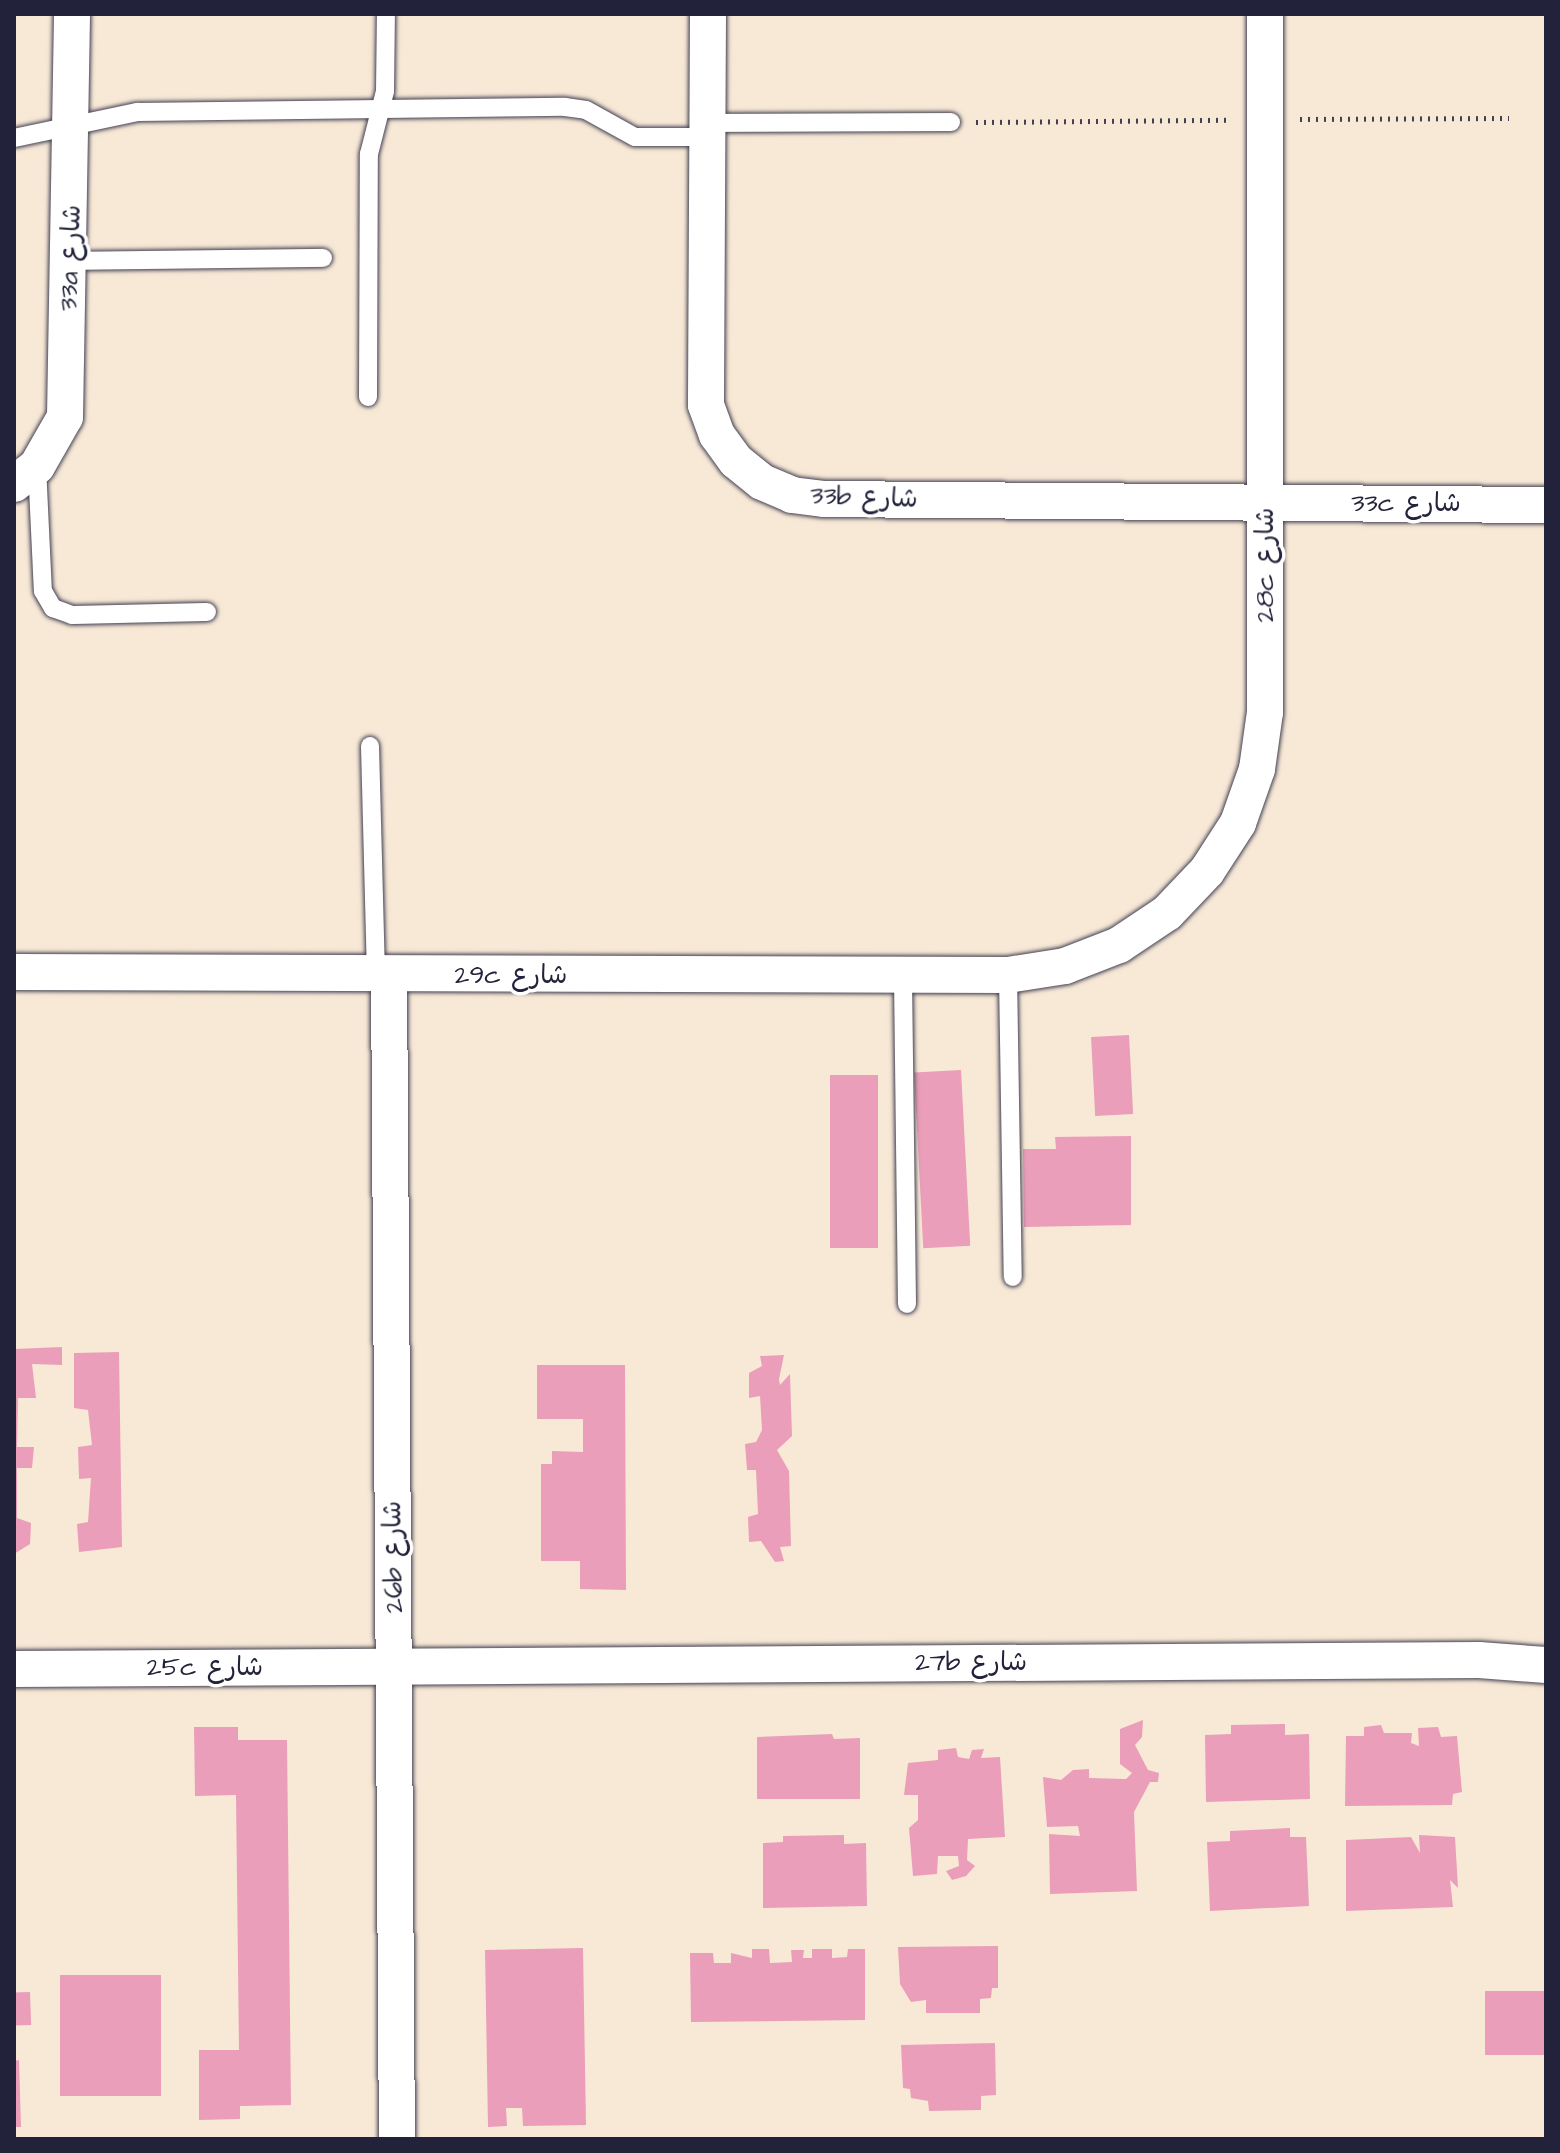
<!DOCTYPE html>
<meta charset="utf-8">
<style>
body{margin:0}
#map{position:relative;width:1560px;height:2153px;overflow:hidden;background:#f8e9d7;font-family:"Architects Daughter","Playpen Sans Arabic",sans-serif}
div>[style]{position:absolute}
.building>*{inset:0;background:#ea9eb9;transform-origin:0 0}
.path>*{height:5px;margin-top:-2.5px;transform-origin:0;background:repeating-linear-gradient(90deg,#424052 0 2px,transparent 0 8px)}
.roads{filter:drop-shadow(0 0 2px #424052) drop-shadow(0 0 2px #424052)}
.service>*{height:18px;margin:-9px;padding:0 9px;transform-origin:9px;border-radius:9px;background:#fff}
.minor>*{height:36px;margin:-18px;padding:0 18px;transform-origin:18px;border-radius:18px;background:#fff}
span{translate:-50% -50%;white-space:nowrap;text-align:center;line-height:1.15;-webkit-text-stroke:7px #fff;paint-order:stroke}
.street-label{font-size:26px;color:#22223b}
.frame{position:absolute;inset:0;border:16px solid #22223b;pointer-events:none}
</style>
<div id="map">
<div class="building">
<i style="left:1129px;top:1035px;width:79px;height:38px;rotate:87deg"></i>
<i style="left:961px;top:1070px;width:176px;height:47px;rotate:87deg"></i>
<i style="left:830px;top:1075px;width:48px;height:173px"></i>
<i style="clip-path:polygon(1131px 1136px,1131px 1225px,1024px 1227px,1023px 1149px,1056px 1149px,1055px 1137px)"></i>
<i style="clip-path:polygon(62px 1347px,62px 1365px,32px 1364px,36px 1398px,18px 1398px,17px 1447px,34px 1447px,32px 1468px,17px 1468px,17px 1518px,31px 1523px,30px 1544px,14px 1554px,14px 1349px)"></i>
<i style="clip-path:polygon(119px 1352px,122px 1547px,79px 1552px,77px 1524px,88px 1522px,91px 1478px,79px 1479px,78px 1447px,92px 1445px,88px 1410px,74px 1408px,74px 1353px)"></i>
<i style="clip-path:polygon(784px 1355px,779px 1379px,780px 1385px,790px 1374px,792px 1436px,777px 1450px,789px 1471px,791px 1546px,780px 1547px,784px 1561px,775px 1562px,761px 1541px,749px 1542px,748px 1517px,758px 1514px,756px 1470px,747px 1470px,745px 1444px,756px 1442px,762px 1430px,760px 1396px,749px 1398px,749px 1373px,762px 1366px,760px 1356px)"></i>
<i style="clip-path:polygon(537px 1365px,625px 1365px,626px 1590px,580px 1589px,580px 1561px,541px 1561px,541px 1464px,552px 1464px,552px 1451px,583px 1452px,583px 1419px,537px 1419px)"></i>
<i style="clip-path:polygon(1143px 1720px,1142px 1737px,1135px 1745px,1148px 1770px,1159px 1773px,1158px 1782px,1150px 1782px,1134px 1812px,1137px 1891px,1050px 1894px,1049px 1834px,1080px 1836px,1078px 1826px,1047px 1827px,1043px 1777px,1061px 1780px,1073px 1770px,1089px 1769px,1089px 1778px,1126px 1779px,1132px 1773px,1120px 1764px,1120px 1729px)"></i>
<i style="clip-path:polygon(1285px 1724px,1285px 1735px,1309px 1734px,1310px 1799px,1206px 1802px,1205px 1735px,1231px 1734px,1231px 1725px)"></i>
<i style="clip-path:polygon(1381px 1725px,1384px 1733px,1412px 1733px,1411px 1743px,1419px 1746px,1418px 1728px,1438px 1727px,1441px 1737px,1457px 1736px,1462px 1792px,1453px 1794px,1452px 1805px,1345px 1806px,1346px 1736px,1364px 1736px,1364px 1727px)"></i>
<i style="clip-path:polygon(194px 1727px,238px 1727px,238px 1740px,287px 1740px,291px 2105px,240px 2106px,240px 2119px,199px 2120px,199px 2050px,239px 2050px,236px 1795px,195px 1796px)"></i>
<i style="clip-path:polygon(832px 1734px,834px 1739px,860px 1738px,860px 1799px,757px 1799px,757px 1737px)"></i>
<i style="clip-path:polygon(956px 1748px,958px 1757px,969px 1759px,972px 1750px,984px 1749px,981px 1758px,1000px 1757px,1005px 1837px,968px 1839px,967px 1860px,975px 1866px,966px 1876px,952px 1880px,946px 1871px,959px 1866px,958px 1856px,938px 1856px,937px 1874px,913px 1876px,909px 1828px,918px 1820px,918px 1795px,904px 1795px,908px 1763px,938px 1760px,938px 1750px)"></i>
<i style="clip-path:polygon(1290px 1828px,1290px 1837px,1306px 1837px,1309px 1906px,1210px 1911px,1207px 1842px,1230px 1841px,1230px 1831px)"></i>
<i style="clip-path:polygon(844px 1835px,844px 1844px,866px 1843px,867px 1906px,763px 1908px,763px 1843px,783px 1842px,783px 1836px)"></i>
<i style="clip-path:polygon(1419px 1835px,1455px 1837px,1458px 1888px,1450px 1880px,1453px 1907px,1346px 1911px,1346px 1840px,1411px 1837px,1420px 1853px)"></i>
<i style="clip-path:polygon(998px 1946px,998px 1988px,992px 1988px,991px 1998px,980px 1999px,980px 2013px,926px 2013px,926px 2000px,911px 2002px,900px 1984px,898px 1947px)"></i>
<i style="clip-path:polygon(583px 1948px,586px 2125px,523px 2126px,522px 2108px,506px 2108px,507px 2126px,488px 2127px,485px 1950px)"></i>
<i style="clip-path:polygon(752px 1949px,769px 1949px,770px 1963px,792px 1962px,791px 1950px,804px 1950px,803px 1958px,812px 1958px,812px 1949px,832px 1949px,832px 1958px,847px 1957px,848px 1949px,865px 1949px,865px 2020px,691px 2022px,690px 1953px,713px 1953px,714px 1963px,731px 1963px,731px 1953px,752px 1958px)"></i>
<i style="left:60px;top:1975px;width:101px;height:121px"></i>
<i style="left:1546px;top:1991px;width:64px;height:61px;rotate:90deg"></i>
<i style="left:30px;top:1992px;width:33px;height:16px;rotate:88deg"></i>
<i style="clip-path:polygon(995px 2043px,996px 2095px,981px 2096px,981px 2110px,929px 2111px,928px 2101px,911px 2098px,910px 2089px,903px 2088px,901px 2045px)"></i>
<i style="clip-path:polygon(19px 2060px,21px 2127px,14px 2127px,14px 2061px)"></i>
</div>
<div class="path">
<i style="left:1300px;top:119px;width:209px;rotate:-0.3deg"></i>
<i style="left:976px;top:122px;width:254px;rotate:-0.5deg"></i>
</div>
<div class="roads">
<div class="service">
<i style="left:705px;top:123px;width:246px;rotate:-0.2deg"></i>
<i style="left:14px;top:138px;width:126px;rotate:-11.9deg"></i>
<i style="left:137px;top:112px;width:428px;rotate:-0.7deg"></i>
<i style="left:565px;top:107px;width:21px;rotate:8deg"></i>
<i style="left:586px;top:110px;width:56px;rotate:28.9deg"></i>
<i style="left:635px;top:137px;width:69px"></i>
<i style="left:71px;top:261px;width:252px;rotate:-0.7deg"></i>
<i style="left:368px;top:397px;width:243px;rotate:-89.8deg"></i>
<i style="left:369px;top:154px;width:65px;rotate:-75.7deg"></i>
<i style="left:385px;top:91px;width:77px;rotate:-89.3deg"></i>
<i style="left:37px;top:466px;width:125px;rotate:87.3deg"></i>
<i style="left:43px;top:591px;width:20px;rotate:60deg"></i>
<i style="left:53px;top:608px;width:20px;rotate:20deg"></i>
<i style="left:72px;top:615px;width:135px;rotate:-1.3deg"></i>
<i style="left:370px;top:746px;width:229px;rotate:88.5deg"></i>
<i style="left:1008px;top:975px;width:302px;rotate:89.1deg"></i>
<i style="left:903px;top:978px;width:326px;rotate:89.3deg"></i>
</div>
<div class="minor">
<i style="left:708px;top:14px;width:391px;rotate:90.3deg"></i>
<i style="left:706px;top:405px;width:32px;rotate:70deg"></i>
<i style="left:717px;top:435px;width:32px;rotate:54deg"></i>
<i style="left:736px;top:461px;width:33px;rotate:39deg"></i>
<i style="left:762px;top:482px;width:33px;rotate:23deg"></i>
<i style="left:792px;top:495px;width:33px;rotate:7deg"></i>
<i style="left:825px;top:499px;width:721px;rotate:0.48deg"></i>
<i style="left:14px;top:484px;width:29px;rotate:-38deg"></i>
<i style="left:37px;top:466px;width:56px;rotate:-60.3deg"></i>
<i style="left:65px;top:417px;width:403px;rotate:-89deg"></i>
<i style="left:14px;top:972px;width:994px;rotate:0.17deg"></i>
<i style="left:1008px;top:975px;width:58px;rotate:-9deg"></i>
<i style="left:1065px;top:966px;width:58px;rotate:-21.3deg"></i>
<i style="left:1119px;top:945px;width:58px;rotate:-33.7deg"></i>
<i style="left:1167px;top:913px;width:58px;rotate:-46.4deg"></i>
<i style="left:1207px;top:871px;width:57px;rotate:-57.1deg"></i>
<i style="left:1238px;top:823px;width:57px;rotate:-70.6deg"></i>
<i style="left:1257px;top:769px;width:58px;rotate:-82deg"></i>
<i style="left:1265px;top:712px;width:698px;rotate:-90deg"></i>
<i style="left:389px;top:975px;width:1164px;rotate:89.61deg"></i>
<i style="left:14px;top:1669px;width:1465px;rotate:-0.35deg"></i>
<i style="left:1479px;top:1660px;width:67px;rotate:4.3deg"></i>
</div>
</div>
<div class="street-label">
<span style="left:71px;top:258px;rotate:-88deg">33a شارع</span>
<span style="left:864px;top:498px;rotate:2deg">33b شارع</span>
<span style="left:1406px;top:504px">33c شارع</span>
<span style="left:1266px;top:565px;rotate:-90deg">28c شارع</span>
<span style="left:511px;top:976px">29c شارع</span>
<span style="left:394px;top:1557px;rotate:-91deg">26b شارع</span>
<span style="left:971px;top:1663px">27b شارع</span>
<span style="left:205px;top:1668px">25c شارع</span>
</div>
<div class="frame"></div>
</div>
